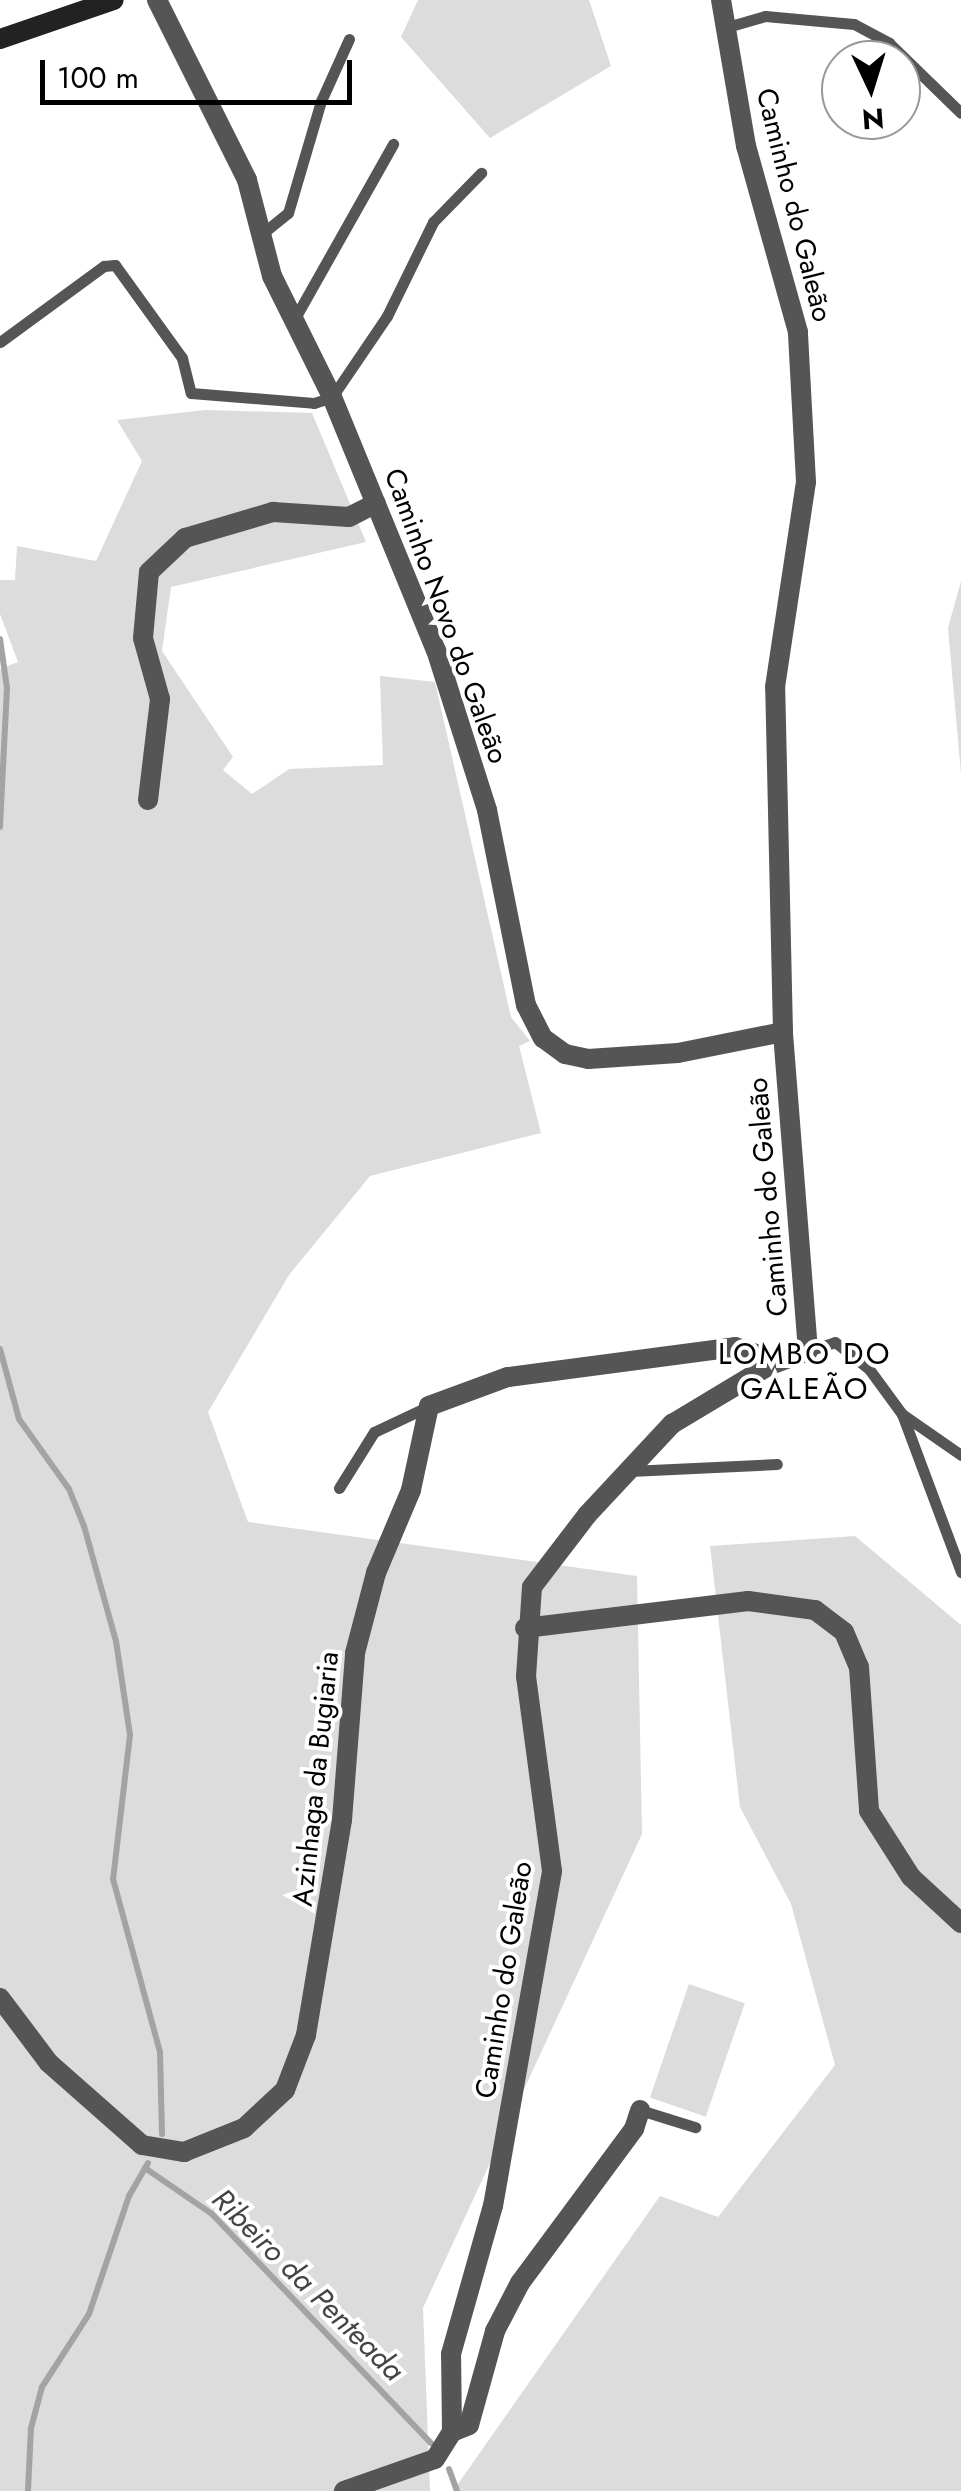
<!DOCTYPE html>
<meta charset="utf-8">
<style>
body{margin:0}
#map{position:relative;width:961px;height:2491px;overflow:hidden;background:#fff;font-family:Jost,sans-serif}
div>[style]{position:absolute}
.green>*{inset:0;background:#dcdcdc;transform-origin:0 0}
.stream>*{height:6px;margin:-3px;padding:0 3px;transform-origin:3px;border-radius:3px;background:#a3a3a3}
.lane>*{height:11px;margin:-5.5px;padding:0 5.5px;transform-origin:5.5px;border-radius:5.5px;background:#555}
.street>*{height:20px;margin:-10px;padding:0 10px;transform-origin:10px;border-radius:10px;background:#555}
.secondary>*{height:20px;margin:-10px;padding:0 10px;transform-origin:10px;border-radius:10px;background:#222}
span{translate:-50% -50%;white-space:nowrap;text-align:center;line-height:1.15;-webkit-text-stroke:8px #fff;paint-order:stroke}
.street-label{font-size:28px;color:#000}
.neighbourhood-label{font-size:30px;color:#000;letter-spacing:2.5px}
.water-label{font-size:30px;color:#444;font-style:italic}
.north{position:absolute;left:821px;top:40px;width:100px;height:100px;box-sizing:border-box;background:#fff;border:2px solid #999;border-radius:50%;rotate:176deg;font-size:28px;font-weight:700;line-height:40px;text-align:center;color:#000}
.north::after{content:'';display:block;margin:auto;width:35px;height:45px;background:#000;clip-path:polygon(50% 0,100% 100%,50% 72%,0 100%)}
.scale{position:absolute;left:40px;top:60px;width:312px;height:45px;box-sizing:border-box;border:5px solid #000;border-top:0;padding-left:12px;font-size:30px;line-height:35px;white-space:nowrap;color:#000;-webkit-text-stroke:8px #fff;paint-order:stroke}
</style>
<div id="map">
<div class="green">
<i style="clip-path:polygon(418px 0,589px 0,611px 66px,490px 138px,401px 37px)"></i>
<i style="clip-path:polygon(205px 410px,312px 413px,366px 542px,171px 587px,162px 651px,233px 757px,223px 770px,252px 794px,289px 769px,383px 765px,380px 676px,435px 682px,511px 1017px,530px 1041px,519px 1046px,541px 1133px,370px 1176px,289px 1275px,208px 1412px,248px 1522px,637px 1576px,642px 1834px,423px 2308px,430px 2491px,0 2491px,0 669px,18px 662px,0 614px,0 580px,15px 580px,17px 546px,96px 561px,142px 461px,117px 420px)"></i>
<i style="clip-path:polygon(961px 581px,961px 774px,948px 628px)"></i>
<i style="clip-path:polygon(855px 1536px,961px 1625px,961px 2491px,453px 2491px,660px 2196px,718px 2217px,835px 2065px,791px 1904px,740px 1807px,710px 1546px)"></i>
<i style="left:689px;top:1984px;width:59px;height:120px;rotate:19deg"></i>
</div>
<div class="stream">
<i style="left:0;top:639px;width:49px;rotate:81.9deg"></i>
<i style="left:7px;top:688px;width:139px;rotate:92.9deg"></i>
<i style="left:0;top:1349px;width:73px;rotate:74.8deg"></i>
<i style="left:19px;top:1419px;width:86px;rotate:54.5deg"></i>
<i style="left:69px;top:1489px;width:40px;rotate:68deg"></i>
<i style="left:84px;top:1526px;width:119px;rotate:74.5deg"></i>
<i style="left:116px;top:1641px;width:95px;rotate:81.5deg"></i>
<i style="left:130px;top:1735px;width:145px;rotate:96.7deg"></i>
<i style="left:113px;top:1879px;width:179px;rotate:74.8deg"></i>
<i style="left:160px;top:2052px;width:82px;rotate:88.6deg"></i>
<i style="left:145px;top:2168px;width:81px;rotate:34.5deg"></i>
<i style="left:212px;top:2214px;width:317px;rotate:46.3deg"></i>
<i style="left:449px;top:2469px;width:23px;rotate:70deg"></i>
<i style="left:28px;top:2491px;width:63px;rotate:-87.3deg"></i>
<i style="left:31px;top:2428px;width:42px;rotate:-75deg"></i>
<i style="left:42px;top:2387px;width:87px;rotate:-57.2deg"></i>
<i style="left:89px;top:2314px;width:125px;rotate:-71.3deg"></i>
<i style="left:129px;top:2196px;width:38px;rotate:-60deg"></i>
</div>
<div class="lane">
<i style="left:727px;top:27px;width:40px;rotate:-16deg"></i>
<i style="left:765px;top:16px;width:89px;rotate:5.1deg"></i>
<i style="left:854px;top:24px;width:40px;rotate:28deg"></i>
<i style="left:889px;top:43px;width:100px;rotate:44.2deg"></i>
<i style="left:263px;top:233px;width:32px;rotate:-39deg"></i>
<i style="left:288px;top:213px;width:117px;rotate:-73.6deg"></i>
<i style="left:321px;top:101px;width:68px;rotate:-65.7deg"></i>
<i style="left:295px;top:318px;width:200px;rotate:-60.6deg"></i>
<i style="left:0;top:342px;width:129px;rotate:-36.2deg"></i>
<i style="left:104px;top:266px;width:11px;rotate:-5deg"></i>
<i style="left:115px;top:265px;width:115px;rotate:54.2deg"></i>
<i style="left:182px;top:358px;width:36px;rotate:76deg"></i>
<i style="left:191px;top:393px;width:123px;rotate:4.6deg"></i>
<i style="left:314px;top:403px;width:19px;rotate:-18deg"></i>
<i style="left:332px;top:397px;width:98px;rotate:-55.8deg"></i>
<i style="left:387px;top:316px;width:105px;rotate:-63.9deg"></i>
<i style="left:433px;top:222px;width:69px;rotate:-45.6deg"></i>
<i style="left:808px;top:1351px;width:28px;rotate:-18deg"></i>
<i style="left:835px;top:1342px;width:43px;rotate:38.5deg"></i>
<i style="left:869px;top:1369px;width:56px;rotate:53.7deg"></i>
<i style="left:902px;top:1414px;width:72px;rotate:34.8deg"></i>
<i style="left:902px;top:1414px;width:169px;rotate:69.5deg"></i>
<i style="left:630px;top:1471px;width:147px;rotate:-2.7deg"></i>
<i style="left:339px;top:1488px;width:66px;rotate:-58deg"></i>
<i style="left:374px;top:1432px;width:61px;rotate:-25.3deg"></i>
<i style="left:640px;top:2110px;width:58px;rotate:17.2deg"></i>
</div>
<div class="street">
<i style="left:157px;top:0;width:201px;rotate:63.4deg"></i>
<i style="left:247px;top:180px;width:99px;rotate:75.4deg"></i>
<i style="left:272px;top:276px;width:135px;rotate:63.6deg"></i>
<i style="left:332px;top:397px;width:274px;rotate:67.7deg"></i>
<i style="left:436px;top:650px;width:168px;rotate:72.3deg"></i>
<i style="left:487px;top:810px;width:199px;rotate:78.7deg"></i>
<i style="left:526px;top:1005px;width:37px;rotate:63deg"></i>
<i style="left:543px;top:1038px;width:27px;rotate:36deg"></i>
<i style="left:565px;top:1054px;width:24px;rotate:12deg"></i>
<i style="left:588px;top:1059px;width:90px;rotate:-3.8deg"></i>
<i style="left:678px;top:1053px;width:107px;rotate:-11.3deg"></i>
<i style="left:148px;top:800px;width:102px;rotate:-83.2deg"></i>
<i style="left:160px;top:699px;width:63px;rotate:-105.6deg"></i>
<i style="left:143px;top:638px;width:66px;rotate:-84.8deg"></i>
<i style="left:149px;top:572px;width:50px;rotate:-43.4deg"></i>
<i style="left:185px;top:538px;width:92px;rotate:-16.5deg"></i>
<i style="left:273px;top:512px;width:76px;rotate:3.8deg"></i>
<i style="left:349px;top:517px;width:30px;rotate:-27deg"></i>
<i style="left:525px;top:1628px;width:225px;rotate:-6.9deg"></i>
<i style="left:748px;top:1601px;width:68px;rotate:7.7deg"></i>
<i style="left:815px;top:1610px;width:36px;rotate:37deg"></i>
<i style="left:844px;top:1632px;width:38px;rotate:67deg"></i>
<i style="left:859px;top:1667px;width:144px;rotate:86deg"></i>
<i style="left:869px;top:1811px;width:78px;rotate:57.5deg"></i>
<i style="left:911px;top:1877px;width:68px;rotate:42.6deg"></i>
<i style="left:0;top:1998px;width:81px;rotate:53deg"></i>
<i style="left:49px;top:2063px;width:124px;rotate:41.4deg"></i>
<i style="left:142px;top:2145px;width:43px;rotate:9.5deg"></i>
<i style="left:184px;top:2152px;width:65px;rotate:-21.8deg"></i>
<i style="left:244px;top:2128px;width:56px;rotate:-42.8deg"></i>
<i style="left:285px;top:2090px;width:59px;rotate:-69.1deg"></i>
<i style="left:306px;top:2035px;width:218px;rotate:-80.5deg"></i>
<i style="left:342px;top:1820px;width:168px;rotate:-85.5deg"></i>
<i style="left:355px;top:1653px;width:83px;rotate:-75.3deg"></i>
<i style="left:376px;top:1573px;width:90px;rotate:-67.1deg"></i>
<i style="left:411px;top:1490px;width:86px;rotate:-77.9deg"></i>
<i style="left:429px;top:1406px;width:84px;rotate:-20.2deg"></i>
<i style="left:508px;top:1377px;width:229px;rotate:-7.5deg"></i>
<i style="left:735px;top:1347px;width:33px;rotate:18deg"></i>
<i style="left:766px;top:1357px;width:9px;rotate:63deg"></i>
<i style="left:452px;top:2432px;width:18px;rotate:-22deg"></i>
<i style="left:469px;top:2425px;width:98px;rotate:-74.5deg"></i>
<i style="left:495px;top:2331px;width:54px;rotate:-62.5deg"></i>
<i style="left:520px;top:2283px;width:192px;rotate:-53.5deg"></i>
<i style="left:634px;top:2129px;width:20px;rotate:-72deg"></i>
<i style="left:344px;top:2491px;width:96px;rotate:-19.4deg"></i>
<i style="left:435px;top:2459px;width:32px;rotate:-58deg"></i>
<i style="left:452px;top:2432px;width:78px;rotate:-90.7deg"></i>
<i style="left:451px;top:2354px;width:154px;rotate:-74.2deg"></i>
<i style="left:493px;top:2206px;width:340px;rotate:-80deg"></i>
<i style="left:552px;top:1871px;width:196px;rotate:-97.6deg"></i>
<i style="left:526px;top:1677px;width:90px;rotate:-86.2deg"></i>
<i style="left:532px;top:1587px;width:91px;rotate:-52.6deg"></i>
<i style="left:587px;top:1515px;width:125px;rotate:-47deg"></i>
<i style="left:672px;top:1424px;width:114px;rotate:-31deg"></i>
<i style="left:770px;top:1365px;width:40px;rotate:-20.2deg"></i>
<i style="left:808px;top:1351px;width:320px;rotate:-94.5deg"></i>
<i style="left:783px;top:1032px;width:345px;rotate:-91.3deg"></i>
<i style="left:775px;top:687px;width:207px;rotate:-81.4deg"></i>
<i style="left:806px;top:482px;width:150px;rotate:-93.1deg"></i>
<i style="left:798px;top:332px;width:193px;rotate:-105.6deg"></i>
<i style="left:746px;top:146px;width:148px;rotate:-99.7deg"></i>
</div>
<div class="secondary">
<i style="left:0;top:39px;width:120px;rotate:-18.9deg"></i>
</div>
<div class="street-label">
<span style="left:794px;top:205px;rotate:76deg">Caminho do Galeão</span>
<span style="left:446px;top:616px;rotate:70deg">Caminho Novo do Galeão</span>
<span style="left:768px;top:1197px;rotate:-95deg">Caminho do Galeão</span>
<span style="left:316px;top:1779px;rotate:-84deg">Azinhaga da Bugiaria</span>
<span style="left:504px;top:1980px;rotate:-81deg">Caminho do Galeão</span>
</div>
<div class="neighbourhood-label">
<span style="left:805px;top:1371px">LOMBO DO<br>GALEÃO</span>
</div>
<div class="water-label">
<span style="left:308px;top:2285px;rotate:45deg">Ribeiro da Penteada</span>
</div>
<div class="north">N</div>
<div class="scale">100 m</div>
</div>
